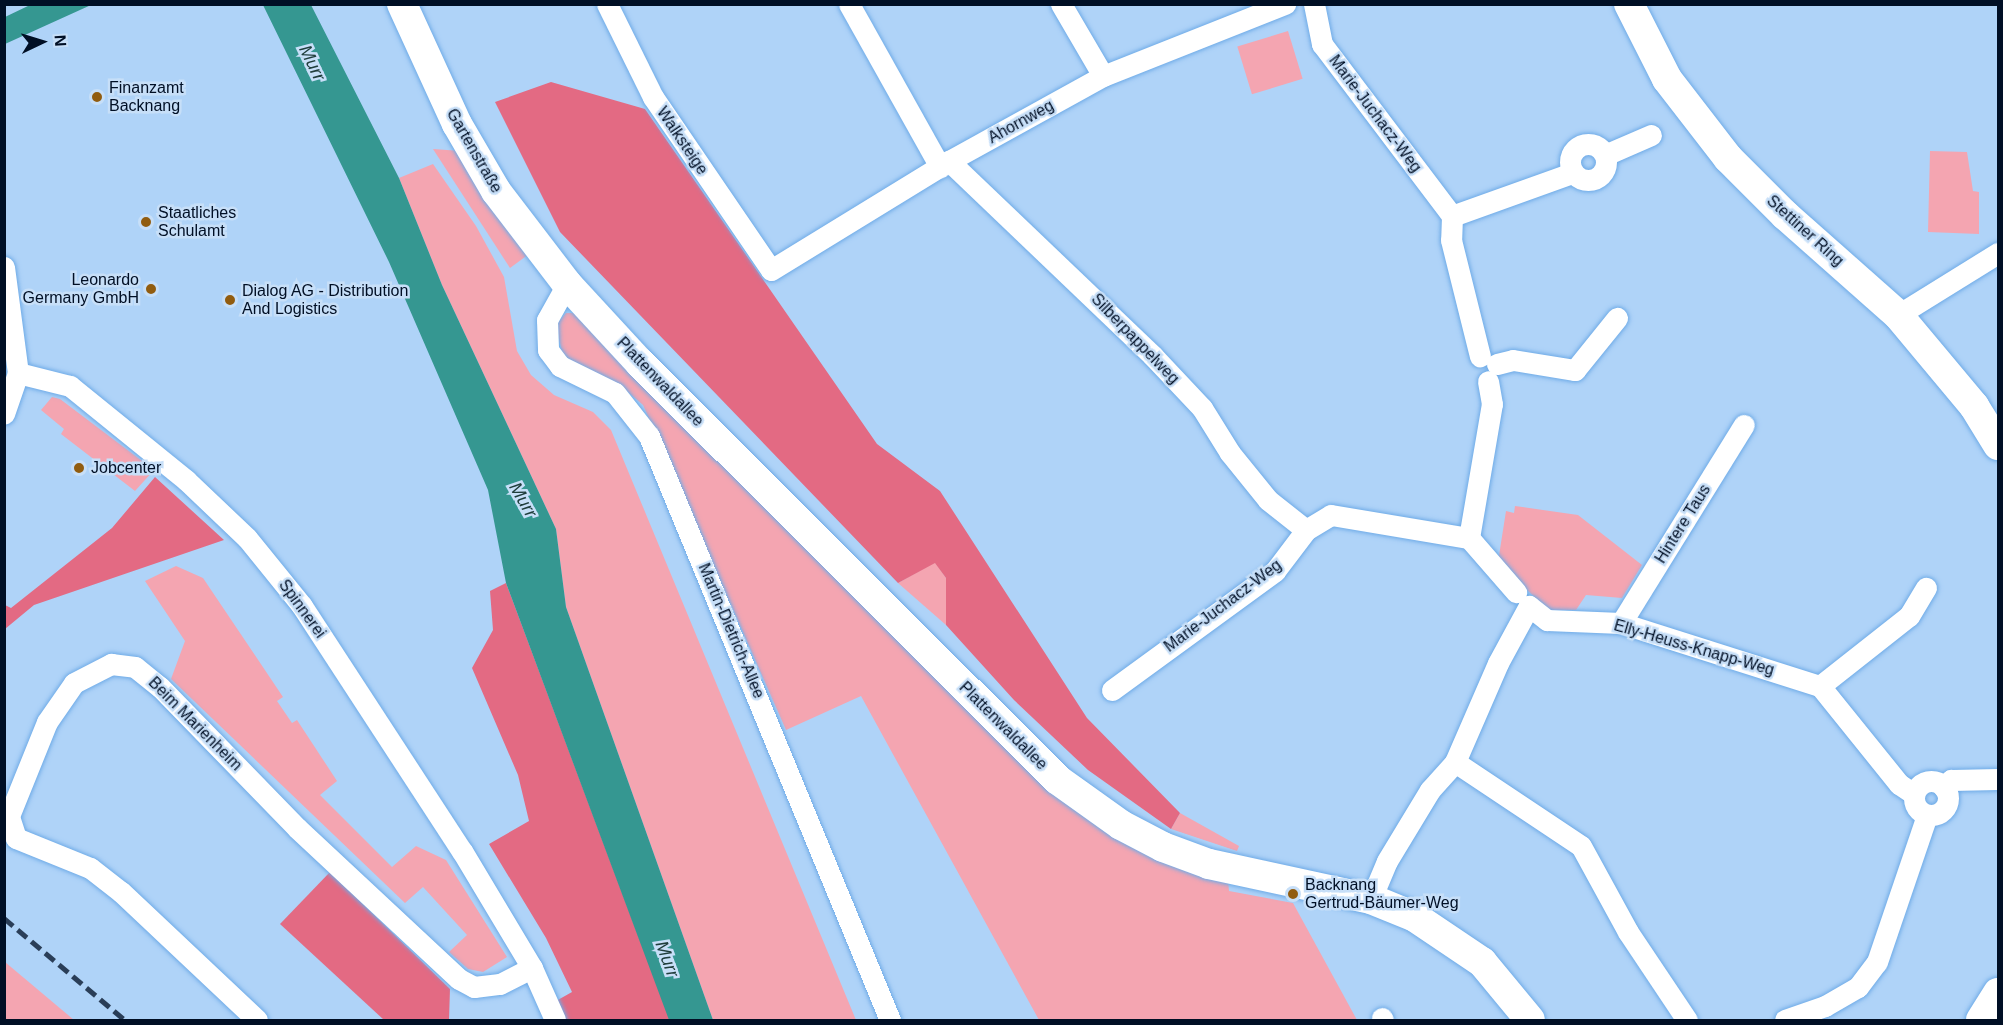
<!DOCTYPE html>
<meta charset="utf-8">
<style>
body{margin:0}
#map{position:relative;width:2003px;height:1025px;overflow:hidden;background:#afd3f8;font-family:Arial,sans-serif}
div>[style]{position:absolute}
.green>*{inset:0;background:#f4a5b1;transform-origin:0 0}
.forest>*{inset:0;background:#e36a83}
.water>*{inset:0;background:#359791}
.roads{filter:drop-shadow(0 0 2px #6fabe7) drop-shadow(0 0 2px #6fabe7)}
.street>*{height:21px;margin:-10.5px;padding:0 10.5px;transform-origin:10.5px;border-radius:10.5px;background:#fff}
.street>.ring{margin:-10.5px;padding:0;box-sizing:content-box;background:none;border:21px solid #fff;border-radius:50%}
.secondary>*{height:30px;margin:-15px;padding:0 15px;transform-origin:15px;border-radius:15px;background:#fff}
.rail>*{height:4.5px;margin-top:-2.25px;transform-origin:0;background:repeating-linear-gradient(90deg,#2a3e58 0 12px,transparent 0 18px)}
.dots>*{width:16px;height:16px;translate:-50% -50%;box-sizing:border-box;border:3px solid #c7dff8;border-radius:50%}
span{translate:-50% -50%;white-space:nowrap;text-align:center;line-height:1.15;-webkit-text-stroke:5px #c7dff8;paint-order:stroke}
.poi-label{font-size:16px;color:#000f25}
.left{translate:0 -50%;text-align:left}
.right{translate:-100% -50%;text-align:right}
.street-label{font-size:16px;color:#000f25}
.water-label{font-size:18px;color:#203e3c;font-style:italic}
.frame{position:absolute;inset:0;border:6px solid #000f25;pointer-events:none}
.north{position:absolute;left:12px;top:12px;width:60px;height:60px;-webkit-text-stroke:4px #c7dff8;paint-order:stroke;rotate:86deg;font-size:16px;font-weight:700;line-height:24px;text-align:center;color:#000f25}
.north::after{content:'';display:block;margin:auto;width:21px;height:27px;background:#000f25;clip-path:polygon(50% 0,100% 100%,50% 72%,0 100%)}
</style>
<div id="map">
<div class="green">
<i style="left:1288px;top:31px;width:50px;height:53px;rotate:73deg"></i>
<i style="clip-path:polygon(433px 149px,461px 151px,529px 254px,510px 268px)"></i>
<i style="clip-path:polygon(1930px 151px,1967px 152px,1973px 191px,1979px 192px,1979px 234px,1928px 232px)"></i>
<i style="clip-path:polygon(433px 164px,476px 226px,504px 277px,517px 351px,531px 375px,554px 395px,593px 412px,611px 430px,856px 1020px,713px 1020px,566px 607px,556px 529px,442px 285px,399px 178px)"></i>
<i style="clip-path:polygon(566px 313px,576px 313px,1050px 788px,1228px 880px,1229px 891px,1293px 903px,1357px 1020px,1039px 1020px,861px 696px,786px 730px,643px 405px,621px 386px,569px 360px,562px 352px,556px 325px)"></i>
<i style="clip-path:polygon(52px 397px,60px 399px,154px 470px,135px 491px,61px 434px,64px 429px,41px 410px)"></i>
<i style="clip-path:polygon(1515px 506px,1578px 515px,1642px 565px,1622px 598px,1586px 595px,1576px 610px,1548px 610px,1498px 562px,1506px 511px,1514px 513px)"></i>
<i style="clip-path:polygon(935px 562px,946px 578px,946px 625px,898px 583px)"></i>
<i style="clip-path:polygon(176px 566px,203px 578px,283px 697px,277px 701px,292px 723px,297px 720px,337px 781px,320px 795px,392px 867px,416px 846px,446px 860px,507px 957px,483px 972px,468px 969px,449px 952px,467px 935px,423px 887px,405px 903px,171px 679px,185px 641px,145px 581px)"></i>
<i style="clip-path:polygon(1180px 813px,1239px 846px,1237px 851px,1171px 829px)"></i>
<i style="clip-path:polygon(4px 962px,5px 962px,74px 1020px,5px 1020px)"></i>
</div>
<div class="forest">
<i style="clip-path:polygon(551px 82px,645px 109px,877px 444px,940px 491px,1087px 718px,1180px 813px,1171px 829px,1088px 770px,1014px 700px,946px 625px,946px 578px,935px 563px,898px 583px,560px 232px,495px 102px)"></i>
<i style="clip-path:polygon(155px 477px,224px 540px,34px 605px,5px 629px,5px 605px,11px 608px,112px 528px)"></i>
<i style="clip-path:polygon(506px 583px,639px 938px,671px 1020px,565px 1020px,556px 1001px,572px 992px,546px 938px,489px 844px,529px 821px,518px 775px,472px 668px,493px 630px,490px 591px)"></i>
<i style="clip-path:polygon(330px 872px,450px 989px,449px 1020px,384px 1020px,280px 924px)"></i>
</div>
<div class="water">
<i style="clip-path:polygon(30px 5px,30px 4px,91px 5px,5px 44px,5px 17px)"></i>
<i style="clip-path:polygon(263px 5px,311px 5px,399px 178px,442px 285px,556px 529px,566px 607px,713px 1020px,669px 1020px,506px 583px,488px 490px,389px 262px)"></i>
</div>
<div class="roads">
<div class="street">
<i style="left:607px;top:4px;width:104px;rotate:63.7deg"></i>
<i style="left:653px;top:97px;width:209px;rotate:55.7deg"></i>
<i style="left:771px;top:270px;width:209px;rotate:-31.5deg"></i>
<i style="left:949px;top:161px;width:176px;rotate:-28.9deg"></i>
<i style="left:1103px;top:76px;width:196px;rotate:-21.6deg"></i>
<i style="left:849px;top:4px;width:187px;rotate:60.8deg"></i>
<i style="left:1061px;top:4px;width:83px;rotate:59.7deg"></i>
<i style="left:1314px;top:4px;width:41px;rotate:78.7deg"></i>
<i style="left:1322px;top:44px;width:216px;rotate:52.9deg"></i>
<i style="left:1452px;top:216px;width:24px;rotate:92deg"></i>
<i style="left:1451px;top:240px;width:120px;rotate:76deg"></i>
<i class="ring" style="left:1570px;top:144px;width:15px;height:15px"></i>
<i style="left:1605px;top:155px;width:50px;rotate:-23.5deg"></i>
<i style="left:949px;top:161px;width:281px;rotate:43.7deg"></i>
<i style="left:1152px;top:355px;width:73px;rotate:46.7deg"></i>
<i style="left:1202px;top:408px;width:53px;rotate:58.1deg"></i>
<i style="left:1230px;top:453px;width:60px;rotate:51deg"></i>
<i style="left:1268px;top:500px;width:48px;rotate:38.3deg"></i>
<i style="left:1452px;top:216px;width:127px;rotate:-19.7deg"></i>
<i style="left:4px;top:267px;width:107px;rotate:82.5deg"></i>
<i style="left:18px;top:373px;width:43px;rotate:108.9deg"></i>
<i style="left:567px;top:284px;width:41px;rotate:119.1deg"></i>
<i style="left:547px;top:320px;width:30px;rotate:88deg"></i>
<i style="left:548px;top:350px;width:20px;rotate:53deg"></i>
<i style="left:560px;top:366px;width:61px;rotate:26.1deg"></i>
<i style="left:615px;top:393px;width:55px;rotate:51.7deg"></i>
<i style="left:649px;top:436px;width:632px;rotate:67.58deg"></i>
<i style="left:1898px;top:315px;width:118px;rotate:-31.8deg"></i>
<i style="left:1497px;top:364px;width:16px;rotate:-14deg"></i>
<i style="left:1513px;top:360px;width:63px;rotate:9.2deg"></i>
<i style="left:1575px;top:370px;width:67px;rotate:-51.1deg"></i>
<i style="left:18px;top:373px;width:54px;rotate:14deg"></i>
<i style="left:70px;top:386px;width:149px;rotate:39deg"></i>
<i style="left:186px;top:480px;width:84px;rotate:43.6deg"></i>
<i style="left:247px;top:538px;width:87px;rotate:51deg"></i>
<i style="left:302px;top:606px;width:293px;rotate:56.9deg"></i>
<i style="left:462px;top:851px;width:136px;rotate:59.1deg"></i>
<i style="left:532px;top:968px;width:57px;rotate:66.1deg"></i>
<i style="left:1469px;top:538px;width:72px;rotate:49deg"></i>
<i style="left:1621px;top:623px;width:233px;rotate:-58.2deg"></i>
<i style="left:1820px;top:686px;width:113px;rotate:-38.2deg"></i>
<i style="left:1909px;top:616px;width:33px;rotate:-59deg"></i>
<i style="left:1112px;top:690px;width:202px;rotate:-36.1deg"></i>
<i style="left:1275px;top:571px;width:51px;rotate:-52.9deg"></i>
<i style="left:1306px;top:530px;width:29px;rotate:-31deg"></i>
<i style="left:1331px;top:515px;width:140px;rotate:9.5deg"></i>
<i style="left:1469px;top:538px;width:136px;rotate:-80.3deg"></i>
<i style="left:1492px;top:404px;width:23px;rotate:-100deg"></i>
<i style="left:1455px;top:762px;width:108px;rotate:-66.5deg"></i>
<i style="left:1498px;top:663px;width:65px;rotate:-61.5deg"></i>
<i style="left:1529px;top:606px;width:23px;rotate:38deg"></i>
<i style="left:1547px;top:620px;width:74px;rotate:2.3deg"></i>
<i style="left:1621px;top:623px;width:209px;rotate:17.6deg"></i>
<i style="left:1820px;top:686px;width:126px;rotate:51.1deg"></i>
<i style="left:1899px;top:784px;width:18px;rotate:34deg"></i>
<i class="ring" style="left:1914px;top:781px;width:13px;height:13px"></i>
<i style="left:1944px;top:788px;width:11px;rotate:-49deg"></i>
<i style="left:1951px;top:780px;width:47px;rotate:-1.2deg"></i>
<i style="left:1371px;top:899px;width:41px;rotate:-67.2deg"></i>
<i style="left:1387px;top:861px;width:83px;rotate:-58.8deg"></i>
<i style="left:1430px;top:790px;width:38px;rotate:-48deg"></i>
<i style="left:1455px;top:762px;width:151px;rotate:33.7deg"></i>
<i style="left:1581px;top:846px;width:98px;rotate:61.3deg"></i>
<i style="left:1628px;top:932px;width:106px;rotate:56.2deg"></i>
<i style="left:1382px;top:1018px;width:2px;rotate:63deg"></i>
<i style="left:257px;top:1020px;width:187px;rotate:-136.7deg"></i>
<i style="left:121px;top:892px;width:39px;rotate:-142deg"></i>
<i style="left:90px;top:868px;width:80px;rotate:-157.9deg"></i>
<i style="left:16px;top:838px;width:23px;rotate:-108deg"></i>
<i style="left:9px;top:816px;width:101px;rotate:-68deg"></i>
<i style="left:47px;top:722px;width:47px;rotate:-55.3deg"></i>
<i style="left:74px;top:683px;width:42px;rotate:-27.2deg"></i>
<i style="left:111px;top:664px;width:24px;rotate:7deg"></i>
<i style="left:135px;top:667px;width:32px;rotate:39deg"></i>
<i style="left:160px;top:687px;width:197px;rotate:45.8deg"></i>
<i style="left:297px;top:828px;width:221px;rotate:43deg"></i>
<i style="left:459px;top:979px;width:17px;rotate:28deg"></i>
<i style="left:474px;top:987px;width:26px;rotate:-7deg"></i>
<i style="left:500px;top:984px;width:36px;rotate:-27deg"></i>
<i style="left:1785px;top:1020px;width:42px;rotate:-19.3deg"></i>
<i style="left:1825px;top:1006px;width:38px;rotate:-30deg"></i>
<i style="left:1858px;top:987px;width:31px;rotate:-53deg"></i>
<i style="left:1877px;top:962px;width:155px;rotate:-71.2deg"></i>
</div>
<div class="secondary">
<i style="left:402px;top:4px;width:132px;rotate:65.4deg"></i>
<i style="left:457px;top:124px;width:78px;rotate:59.8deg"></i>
<i style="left:496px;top:191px;width:117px;rotate:52.6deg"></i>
<i style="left:567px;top:284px;width:108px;rotate:47.3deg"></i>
<i style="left:640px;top:363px;width:590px;rotate:44.93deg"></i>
<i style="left:1058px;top:780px;width:77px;rotate:35.5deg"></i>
<i style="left:1121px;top:825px;width:47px;rotate:27.6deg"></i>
<i style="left:1163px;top:847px;width:49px;rotate:20.3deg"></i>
<i style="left:1209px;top:864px;width:166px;rotate:12.2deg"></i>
<i style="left:1371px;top:899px;width:48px;rotate:22.2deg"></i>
<i style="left:1415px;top:917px;width:81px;rotate:33.9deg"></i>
<i style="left:1482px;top:962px;width:75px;rotate:50.4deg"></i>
<i style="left:1629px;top:4px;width:84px;rotate:63.1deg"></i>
<i style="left:1667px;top:79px;width:100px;rotate:52.3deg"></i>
<i style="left:1728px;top:158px;width:81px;rotate:45deg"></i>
<i style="left:1785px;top:215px;width:151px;rotate:41.5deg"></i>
<i style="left:1898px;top:315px;width:119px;rotate:50.1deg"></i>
<i style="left:1974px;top:406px;width:46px;rotate:58.4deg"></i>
<i style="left:1981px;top:1020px;width:32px;rotate:-58deg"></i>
</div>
</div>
<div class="rail">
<i style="left:4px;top:918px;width:158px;rotate:40.1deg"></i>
</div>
<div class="dots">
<i style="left:97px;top:97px;background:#915c0f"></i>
<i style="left:146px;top:222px;background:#915c0f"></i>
<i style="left:151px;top:289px;background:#915c0f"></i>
<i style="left:230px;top:300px;background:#915c0f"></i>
<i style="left:79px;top:468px;background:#915c0f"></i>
<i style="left:1293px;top:894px;background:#915c0f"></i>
</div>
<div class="poi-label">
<span class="left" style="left:109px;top:97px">Finanzamt<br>Backnang</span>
<span class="left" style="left:158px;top:222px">Staatliches<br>Schulamt</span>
<span class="right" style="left:139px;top:289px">Leonardo<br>Germany GmbH</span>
<span class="left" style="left:242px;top:300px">Dialog AG - Distribution<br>And Logistics</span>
<span class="left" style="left:91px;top:468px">Jobcenter</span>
<span class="left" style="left:1305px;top:894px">Backnang<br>Gertrud-Bäumer-Weg</span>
</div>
<div class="street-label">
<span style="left:1375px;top:114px;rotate:53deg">Marie-Juchacz-Weg</span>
<span style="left:1021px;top:122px;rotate:-29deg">Ahornweg</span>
<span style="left:682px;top:141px;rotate:56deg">Walksteige</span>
<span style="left:474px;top:151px;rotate:60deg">Gartenstraße</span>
<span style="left:1805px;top:231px;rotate:42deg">Stettiner Ring</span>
<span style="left:1135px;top:339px;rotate:46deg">Silberpappelweg</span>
<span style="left:660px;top:382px;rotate:46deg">Plattenwaldallee</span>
<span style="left:1683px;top:524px;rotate:-58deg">Hintere Taus</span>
<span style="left:1223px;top:606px;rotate:-37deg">Marie-Juchacz-Weg</span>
<span style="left:302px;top:609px;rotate:54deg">Spinnerei</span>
<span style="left:731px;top:631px;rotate:67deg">Martin-Dietrich-Allee</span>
<span style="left:1694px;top:648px;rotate:16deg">Elly-Heuss-Knapp-Weg</span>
<span style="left:195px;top:724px;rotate:45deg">Beim Marienheim</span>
<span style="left:1003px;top:726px;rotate:45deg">Plattenwaldallee</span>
</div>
<div class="water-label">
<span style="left:312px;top:63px;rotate:64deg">Murr</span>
<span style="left:523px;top:500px;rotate:60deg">Murr</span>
<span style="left:667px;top:959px;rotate:70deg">Murr</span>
</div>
<div class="frame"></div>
<div class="north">N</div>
</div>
